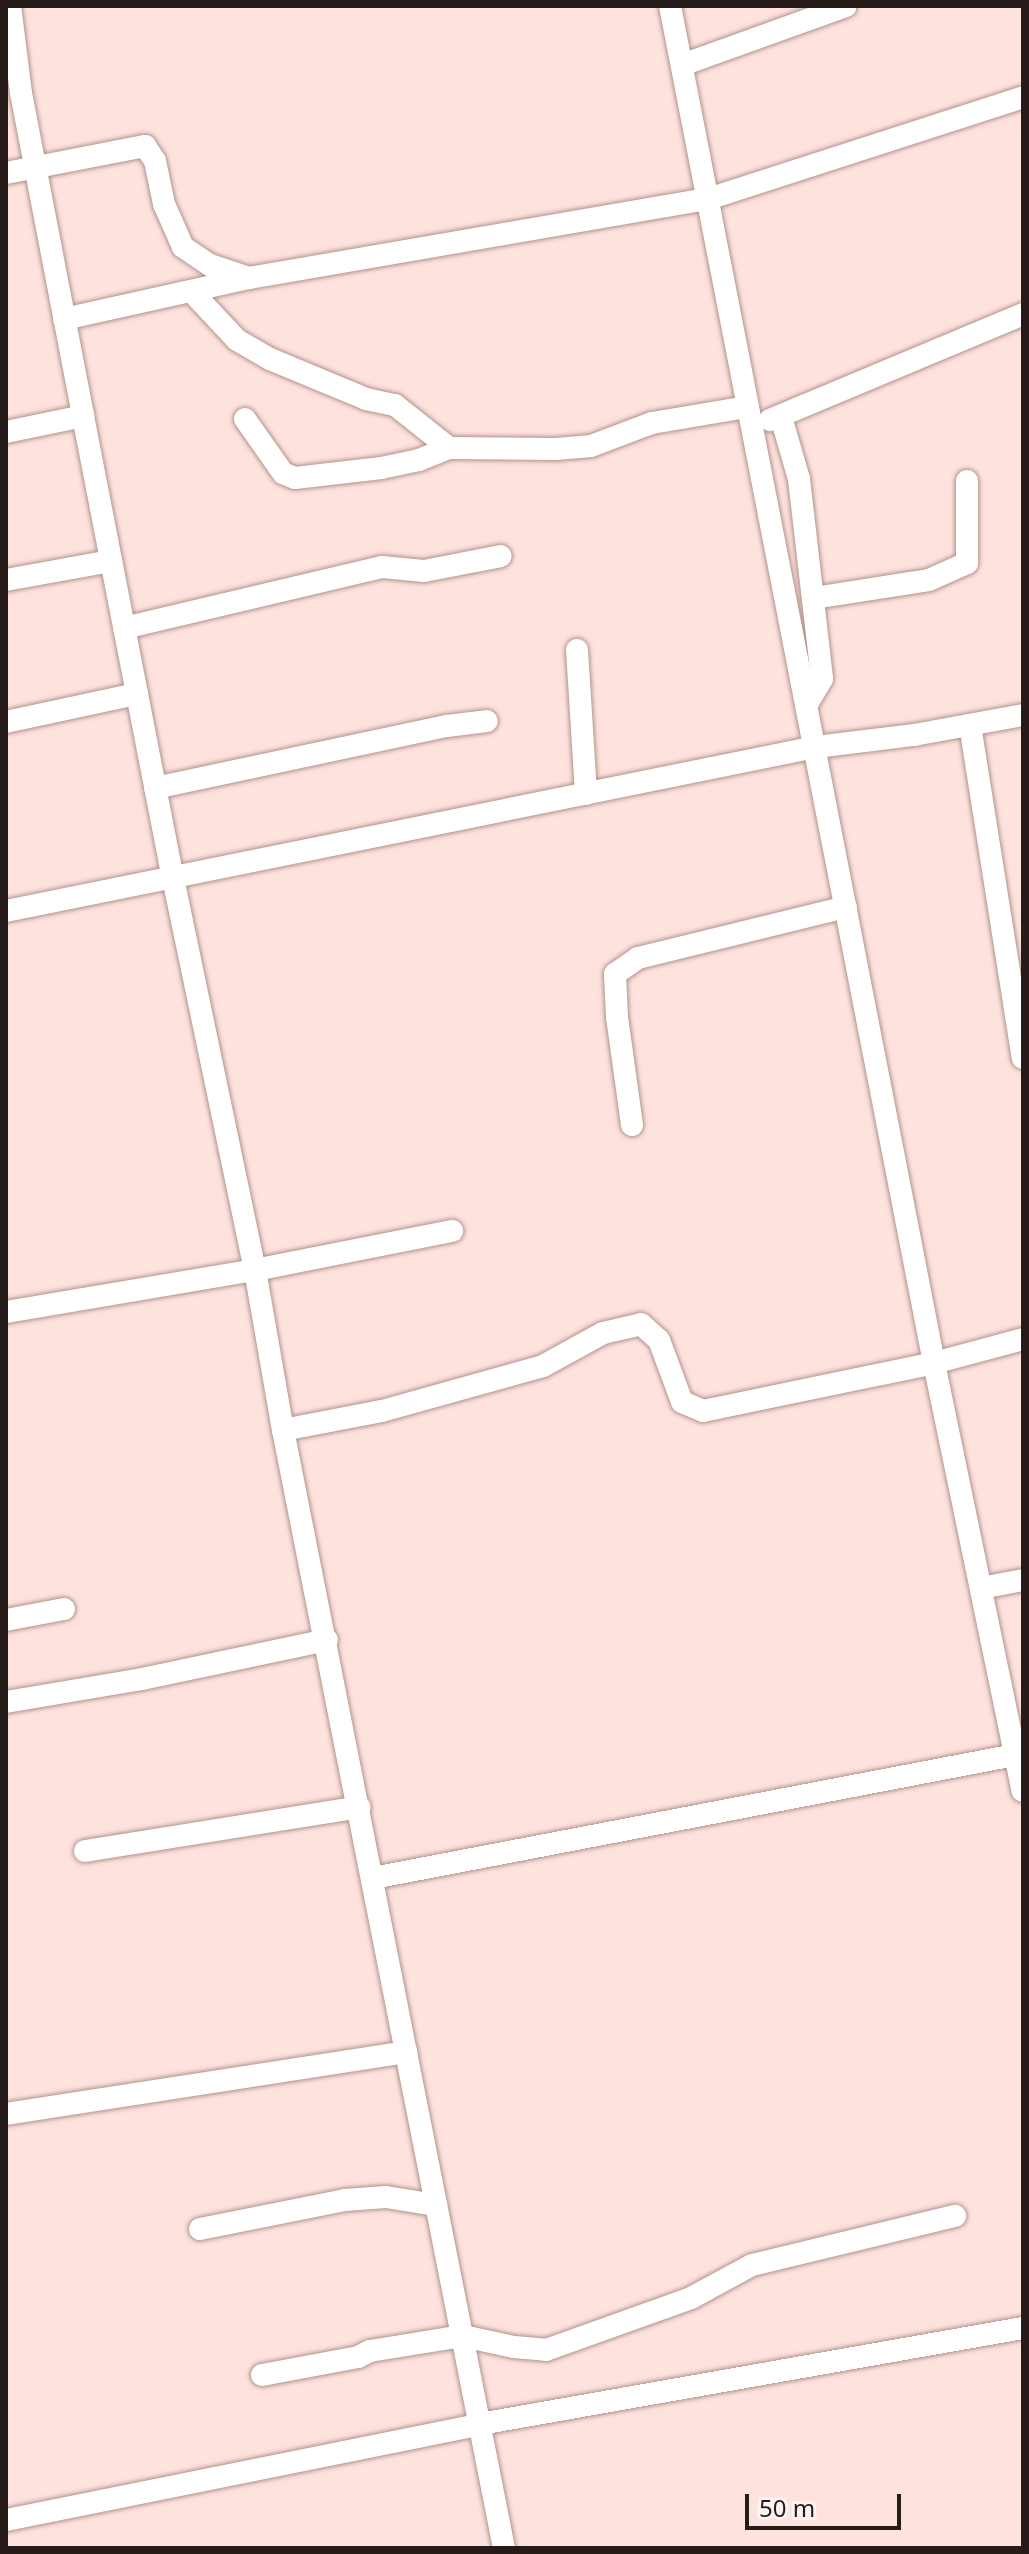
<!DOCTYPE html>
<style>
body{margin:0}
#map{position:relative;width:1029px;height:2554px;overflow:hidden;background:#fee2dd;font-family:"Noto Sans",sans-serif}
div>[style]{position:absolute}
.roads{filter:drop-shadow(0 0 2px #b2928c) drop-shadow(0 0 2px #b2928c)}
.minor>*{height:22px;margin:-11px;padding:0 11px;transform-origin:11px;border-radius:11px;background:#fff}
span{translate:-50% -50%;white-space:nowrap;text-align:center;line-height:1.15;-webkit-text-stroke:8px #fcf5f4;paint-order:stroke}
.frame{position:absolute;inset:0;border:8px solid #271b19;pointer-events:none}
.scale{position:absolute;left:745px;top:2494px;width:156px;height:36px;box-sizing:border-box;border:4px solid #271b19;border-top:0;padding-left:10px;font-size:24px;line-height:28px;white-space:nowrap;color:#271b19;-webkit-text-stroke:6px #fcf5f4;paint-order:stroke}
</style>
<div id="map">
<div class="roads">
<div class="minor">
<i style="left:10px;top:6px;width:88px;rotate:82.8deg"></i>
<i style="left:21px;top:93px;width:329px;rotate:79.1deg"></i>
<i style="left:83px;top:416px;width:471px;rotate:79deg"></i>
<i style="left:173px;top:878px;width:400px;rotate:78.2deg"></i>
<i style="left:255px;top:1270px;width:162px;rotate:80.1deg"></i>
<i style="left:283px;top:1430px;width:1140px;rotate:78.82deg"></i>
<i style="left:670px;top:6px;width:1382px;rotate:78.99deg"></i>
<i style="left:934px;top:1363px;width:437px;rotate:78.3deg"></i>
<i style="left:682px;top:65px;width:174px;rotate:-19.8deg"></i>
<i style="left:6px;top:173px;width:142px;rotate:-11deg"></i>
<i style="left:145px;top:146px;width:18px;rotate:56deg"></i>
<i style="left:155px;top:161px;width:44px;rotate:78.2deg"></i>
<i style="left:164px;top:204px;width:47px;rotate:66.2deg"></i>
<i style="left:183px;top:247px;width:32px;rotate:34deg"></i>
<i style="left:210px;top:265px;width:41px;rotate:18.4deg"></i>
<i style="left:249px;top:278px;width:466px;rotate:-9.8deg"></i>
<i style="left:708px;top:199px;width:331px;rotate:-17.9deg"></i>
<i style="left:193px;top:293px;width:64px;rotate:46.9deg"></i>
<i style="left:237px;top:340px;width:38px;rotate:30deg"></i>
<i style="left:270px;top:359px;width:104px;rotate:22.6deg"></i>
<i style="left:366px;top:399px;width:30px;rotate:12deg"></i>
<i style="left:395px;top:405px;width:69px;rotate:38.5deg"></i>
<i style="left:449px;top:448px;width:107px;rotate:0.5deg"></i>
<i style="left:556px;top:449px;width:35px;rotate:-5deg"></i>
<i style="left:591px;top:446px;width:65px;rotate:-20.7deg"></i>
<i style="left:652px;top:423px;width:96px;rotate:-9.6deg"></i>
<i style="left:64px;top:319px;width:189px;rotate:-12.5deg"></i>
<i style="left:781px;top:417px;width:65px;rotate:73.8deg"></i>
<i style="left:799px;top:479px;width:201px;rotate:83.4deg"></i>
<i style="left:822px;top:679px;width:29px;rotate:121deg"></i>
<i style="left:245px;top:419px;width:66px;rotate:54.9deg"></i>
<i style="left:283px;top:473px;width:13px;rotate:23deg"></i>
<i style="left:295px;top:478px;width:87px;rotate:-6.6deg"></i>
<i style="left:381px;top:468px;width:39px;rotate:-12deg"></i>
<i style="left:419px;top:460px;width:32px;rotate:-22deg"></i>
<i style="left:770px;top:420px;width:274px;rotate:-22.7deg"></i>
<i style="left:6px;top:432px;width:79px;rotate:-11.7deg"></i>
<i style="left:6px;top:580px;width:107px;rotate:-10.3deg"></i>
<i style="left:814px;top:598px;width:116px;rotate:-8.9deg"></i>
<i style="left:929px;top:580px;width:42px;rotate:-24.1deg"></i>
<i style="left:967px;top:563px;width:82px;rotate:-90deg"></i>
<i style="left:124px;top:628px;width:265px;rotate:-13.3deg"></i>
<i style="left:382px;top:567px;width:42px;rotate:5.4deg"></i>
<i style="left:424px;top:571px;width:78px;rotate:-11deg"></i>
<i style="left:577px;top:650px;width:144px;rotate:86.4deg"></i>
<i style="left:6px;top:722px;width:134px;rotate:-12.1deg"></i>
<i style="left:970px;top:725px;width:337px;rotate:81deg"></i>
<i style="left:155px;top:788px;width:299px;rotate:-12deg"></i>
<i style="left:447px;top:726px;width:40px;rotate:-7.1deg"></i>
<i style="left:6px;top:911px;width:826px;rotate:-11.45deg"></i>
<i style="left:816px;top:747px;width:99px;rotate:-7deg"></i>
<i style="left:914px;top:735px;width:111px;rotate:-10.4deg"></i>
<i style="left:632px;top:1125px;width:109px;rotate:-97.9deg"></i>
<i style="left:617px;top:1017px;width:43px;rotate:-92.7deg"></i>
<i style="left:615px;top:974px;width:28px;rotate:-35deg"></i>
<i style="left:638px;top:958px;width:214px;rotate:-13.8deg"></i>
<i style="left:6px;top:1312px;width:253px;rotate:-9.6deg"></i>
<i style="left:255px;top:1270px;width:201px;rotate:-11.2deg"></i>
<i style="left:283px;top:1430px;width:101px;rotate:-10.9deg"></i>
<i style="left:382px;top:1411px;width:167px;rotate:-15.6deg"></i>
<i style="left:543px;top:1366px;width:68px;rotate:-28.8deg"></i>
<i style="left:603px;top:1333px;width:39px;rotate:-13deg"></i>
<i style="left:641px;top:1324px;width:24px;rotate:42deg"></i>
<i style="left:659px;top:1340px;width:66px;rotate:69.6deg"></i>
<i style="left:682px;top:1402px;width:23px;rotate:23deg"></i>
<i style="left:703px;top:1411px;width:236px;rotate:-11.7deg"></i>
<i style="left:934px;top:1363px;width:92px;rotate:-15.1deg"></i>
<i style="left:981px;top:1588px;width:43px;rotate:-10.8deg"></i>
<i style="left:6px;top:1620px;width:59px;rotate:-10.7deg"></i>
<i style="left:6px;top:1702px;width:138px;rotate:-9.6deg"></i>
<i style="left:142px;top:1679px;width:189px;rotate:-11.9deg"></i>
<i style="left:85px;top:1851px;width:278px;rotate:-9.1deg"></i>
<i style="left:373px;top:1878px;width:654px;rotate:-10.85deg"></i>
<i style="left:6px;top:2114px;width:405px;rotate:-8.8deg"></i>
<i style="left:200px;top:2229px;width:148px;rotate:-11.3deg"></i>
<i style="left:345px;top:2200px;width:41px;rotate:-4.2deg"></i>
<i style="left:386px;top:2197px;width:51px;rotate:9.1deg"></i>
<i style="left:262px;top:2375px;width:98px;rotate:-10.6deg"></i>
<i style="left:358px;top:2357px;width:13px;rotate:-27deg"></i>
<i style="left:370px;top:2351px;width:94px;rotate:-9.2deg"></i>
<i style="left:463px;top:2336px;width:52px;rotate:12.2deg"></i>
<i style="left:514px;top:2347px;width:32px;rotate:5deg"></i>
<i style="left:546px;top:2350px;width:154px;rotate:-19.7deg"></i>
<i style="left:691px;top:2298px;width:69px;rotate:-28.4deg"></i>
<i style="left:752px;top:2265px;width:209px;rotate:-13.6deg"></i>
<i style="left:6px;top:2520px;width:484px;rotate:-11.4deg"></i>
<i style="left:480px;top:2424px;width:551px;rotate:-10.03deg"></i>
</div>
</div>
<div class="frame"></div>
<div class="scale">50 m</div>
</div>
